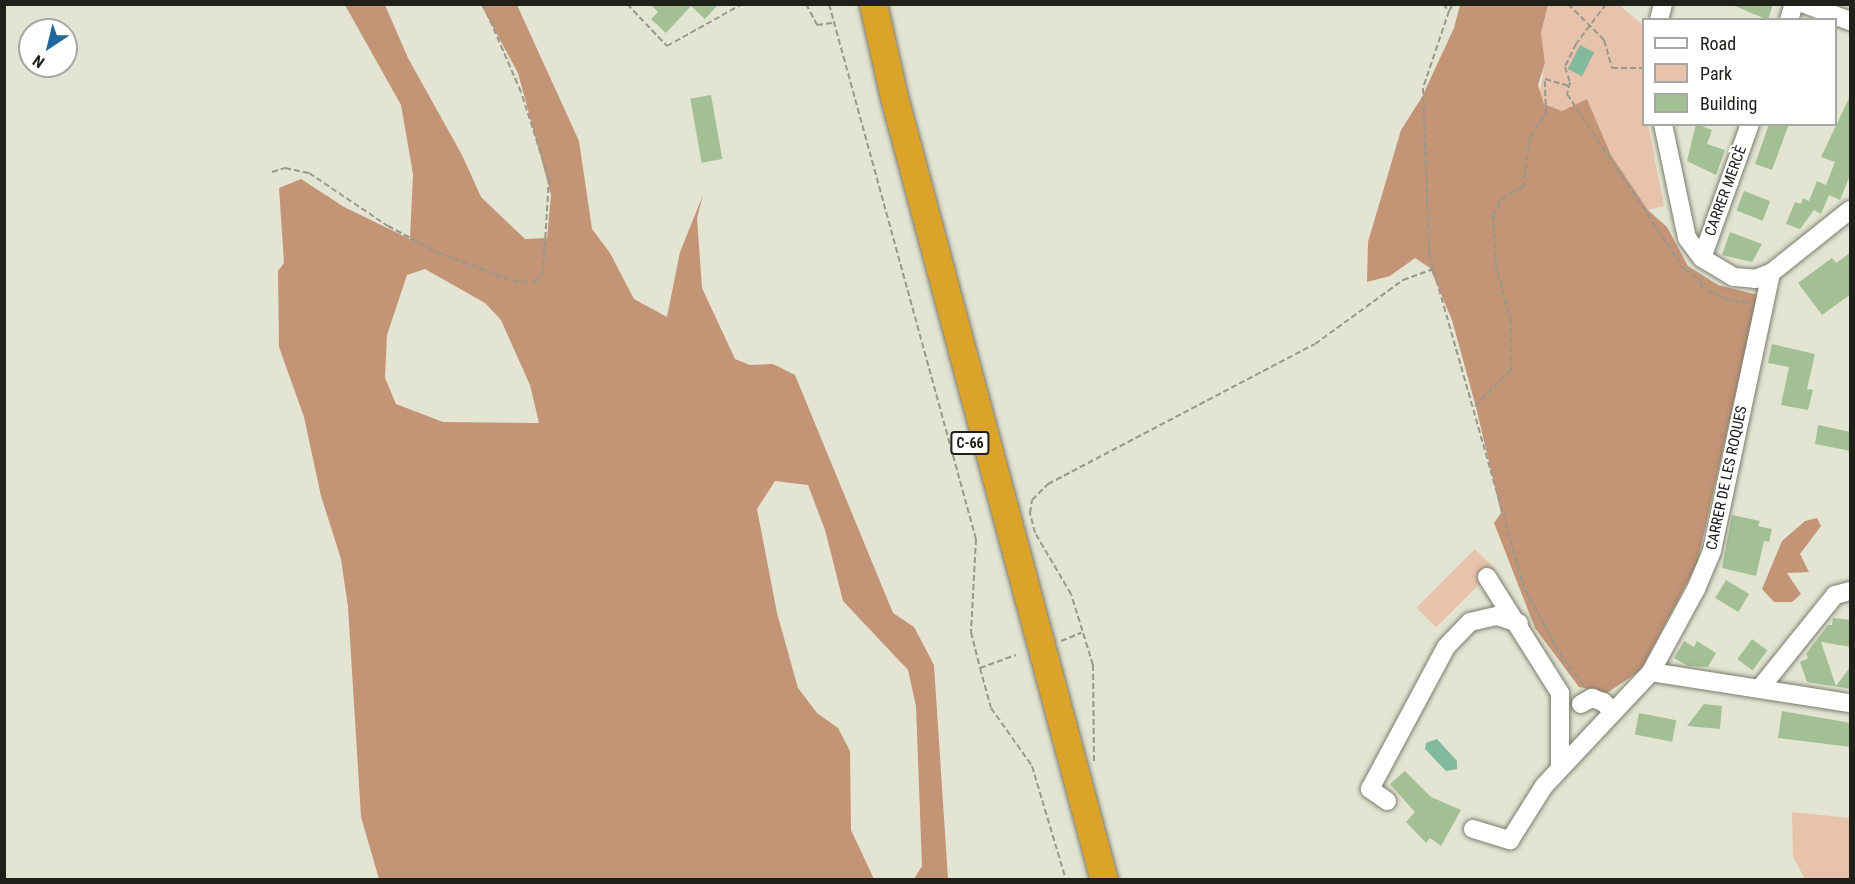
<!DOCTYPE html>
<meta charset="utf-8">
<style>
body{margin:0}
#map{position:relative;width:1855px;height:884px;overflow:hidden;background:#e4e4d3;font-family:"Roboto Condensed",sans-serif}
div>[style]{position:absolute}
.green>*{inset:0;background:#e8c3ac;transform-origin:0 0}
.forest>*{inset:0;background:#c39476}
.water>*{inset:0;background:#82ba9e;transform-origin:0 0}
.building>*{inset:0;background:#a2c093;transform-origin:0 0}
.path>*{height:2px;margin-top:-1px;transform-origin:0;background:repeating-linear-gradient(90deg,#98988b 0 6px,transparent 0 9px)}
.roads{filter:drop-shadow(0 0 2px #7c7c6d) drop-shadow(0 0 2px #7c7c6d)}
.minor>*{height:18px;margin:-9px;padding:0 9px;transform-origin:9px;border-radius:9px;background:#fff}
.highway>*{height:27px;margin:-13.5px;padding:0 13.5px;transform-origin:13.5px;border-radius:13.5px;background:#dca32b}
span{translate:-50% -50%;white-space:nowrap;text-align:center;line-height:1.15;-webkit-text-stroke:4.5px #fff;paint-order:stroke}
.shield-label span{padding:2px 4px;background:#fff;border:2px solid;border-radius:4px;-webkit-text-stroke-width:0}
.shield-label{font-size:14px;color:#20201a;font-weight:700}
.street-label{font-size:15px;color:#20201a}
.frame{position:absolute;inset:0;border:6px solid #20201a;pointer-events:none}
.legend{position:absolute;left:1642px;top:18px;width:195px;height:108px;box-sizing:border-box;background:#fff;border:2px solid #a6a6a3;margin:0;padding:8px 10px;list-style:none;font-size:18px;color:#20201a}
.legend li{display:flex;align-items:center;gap:12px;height:30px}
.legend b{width:30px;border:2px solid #a6a6a3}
.north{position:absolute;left:18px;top:18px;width:60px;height:60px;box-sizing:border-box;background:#fff;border:2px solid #a6a6a3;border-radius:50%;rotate:215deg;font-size:16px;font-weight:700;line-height:24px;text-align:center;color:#20201a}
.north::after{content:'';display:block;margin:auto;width:21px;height:27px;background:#20689c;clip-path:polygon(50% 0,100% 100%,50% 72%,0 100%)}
</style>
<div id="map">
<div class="green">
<i style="clip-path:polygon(1548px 5px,1619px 5px,1643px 25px,1644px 124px,1648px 125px,1664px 206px,1648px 210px,1611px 155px,1587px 99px,1562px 111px,1544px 104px,1539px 97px,1545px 63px,1541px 33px)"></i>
<i style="left:1475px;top:549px;width:28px;height:83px;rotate:45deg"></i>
<i style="clip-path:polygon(1792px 812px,1850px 818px,1850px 879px,1805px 879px,1793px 857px)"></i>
</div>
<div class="forest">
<i style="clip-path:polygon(evenodd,345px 5px,385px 5px,408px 58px,462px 155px,481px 197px,525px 239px,547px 238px,551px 195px,518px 73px,481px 5px,517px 5px,579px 141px,592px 229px,610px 253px,634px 299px,667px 317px,680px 252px,703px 195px,697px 218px,702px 288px,735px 359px,750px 365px,773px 364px,795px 375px,893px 613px,914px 627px,934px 665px,948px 879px,914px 879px,922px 866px,916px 706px,908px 670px,843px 601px,825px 530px,808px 485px,775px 481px,757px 509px,777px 613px,798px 688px,817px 713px,838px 728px,850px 751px,851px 830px,874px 879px,379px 879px,361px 817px,348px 607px,341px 559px,321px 496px,304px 417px,279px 347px,278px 271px,284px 263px,279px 188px,301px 179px,344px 207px,410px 239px,413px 174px,401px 105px,345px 5px,425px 269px,485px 303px,501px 320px,530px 385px,539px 423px,443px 422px,396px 404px,385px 378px,387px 335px,407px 275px,425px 269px)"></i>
<i style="clip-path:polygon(1460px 5px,1548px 5px,1541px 33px,1545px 63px,1538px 85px,1544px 104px,1562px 111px,1587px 99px,1611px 155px,1648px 210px,1667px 227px,1688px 266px,1718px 285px,1758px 295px,1697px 564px,1641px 670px,1607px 693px,1579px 687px,1535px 628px,1494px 523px,1501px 513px,1476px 407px,1452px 320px,1430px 268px,1415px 258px,1390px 276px,1367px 282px,1368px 242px,1401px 130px,1422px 97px,1454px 28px)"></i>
<i style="clip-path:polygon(1817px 518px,1821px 526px,1800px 554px,1809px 572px,1787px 573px,1801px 594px,1792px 602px,1774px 602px,1762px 589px,1782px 541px,1805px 521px)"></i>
</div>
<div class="water">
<i style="left:1580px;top:45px;width:16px;height:27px;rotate:27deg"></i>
<i style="clip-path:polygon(1437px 739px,1457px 761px,1457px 769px,1446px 771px,1425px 749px,1426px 743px)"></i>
</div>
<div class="building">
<i style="clip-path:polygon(650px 4px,719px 4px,705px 19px,691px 6px,666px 33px,651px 19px,658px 12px)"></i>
<i style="clip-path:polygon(1730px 4px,1773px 4px,1768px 20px)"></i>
<i style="clip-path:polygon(1851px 94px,1851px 173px,1840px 200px,1829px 195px,1821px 214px,1814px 210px,1800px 229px,1786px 224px,1795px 202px,1801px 204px,1803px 198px,1809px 201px,1817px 181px,1826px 185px,1835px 162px,1821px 157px)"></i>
<i style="left:711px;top:95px;width:65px;height:21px;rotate:80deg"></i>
<i style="clip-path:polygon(1696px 124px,1712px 130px,1707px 144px,1725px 150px,1716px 175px,1687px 161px)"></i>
<i style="clip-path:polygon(1769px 124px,1789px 124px,1772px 170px,1755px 164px)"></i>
<i style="left:1744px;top:191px;width:28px;height:21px;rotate:21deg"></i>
<i style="clip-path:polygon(1730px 232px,1762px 244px,1752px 262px,1722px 255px)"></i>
<i style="clip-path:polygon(1851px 252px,1851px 294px,1822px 315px,1798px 283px,1832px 258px,1836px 263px)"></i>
<i style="clip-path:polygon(1772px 344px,1815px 354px,1807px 389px,1813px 390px,1808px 410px,1781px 405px,1789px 367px,1768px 363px)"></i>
<i style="clip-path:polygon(1818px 425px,1851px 432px,1851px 451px,1815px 444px)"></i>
<i style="clip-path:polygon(1732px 515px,1760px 521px,1758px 526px,1772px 529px,1769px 542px,1764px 541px,1756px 576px,1722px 568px)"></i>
<i style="left:1726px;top:580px;width:27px;height:21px;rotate:31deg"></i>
<i style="clip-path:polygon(1833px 618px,1851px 620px,1851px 647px,1821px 642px,1836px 686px,1851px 666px,1851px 689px,1807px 682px,1800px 662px,1808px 658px,1806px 654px,1828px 625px,1832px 625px)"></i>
<i style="left:1752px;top:639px;width:19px;height:25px;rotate:36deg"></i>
<i style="clip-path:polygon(1684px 641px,1694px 647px,1697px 641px,1716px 653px,1708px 667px,1688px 666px,1674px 658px)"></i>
<i style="clip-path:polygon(1704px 704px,1722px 706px,1720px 729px,1687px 726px)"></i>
<i style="clip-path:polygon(1782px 711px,1851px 723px,1851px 747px,1778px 738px)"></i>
<i style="left:1639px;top:713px;width:38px;height:22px;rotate:11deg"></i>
<i style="clip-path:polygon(1405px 771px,1431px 797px,1461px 810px,1441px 846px,1430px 838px,1426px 843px,1406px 822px,1415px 812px,1390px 784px)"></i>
</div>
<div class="path">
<i style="left:627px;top:4px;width:58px;rotate:46.4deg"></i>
<i style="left:667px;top:46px;width:86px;rotate:-29.2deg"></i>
<i style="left:806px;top:4px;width:24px;rotate:62deg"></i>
<i style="left:817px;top:25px;width:15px;rotate:-8deg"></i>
<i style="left:829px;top:4px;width:555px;rotate:74.64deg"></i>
<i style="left:976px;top:539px;width:93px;rotate:93.1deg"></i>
<i style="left:971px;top:632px;width:37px;rotate:76deg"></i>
<i style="left:980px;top:668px;width:41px;rotate:74.6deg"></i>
<i style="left:991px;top:708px;width:71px;rotate:54.7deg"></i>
<i style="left:1032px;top:766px;width:119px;rotate:73.4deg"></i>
<i style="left:1443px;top:4px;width:9px;rotate:49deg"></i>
<i style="left:1449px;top:11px;width:81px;rotate:108.7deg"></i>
<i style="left:1423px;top:88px;width:166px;rotate:87.9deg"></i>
<i style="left:1429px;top:254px;width:349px;rotate:74.1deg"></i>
<i style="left:1525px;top:590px;width:79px;rotate:61.2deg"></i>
<i style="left:1563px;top:659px;width:33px;rotate:52deg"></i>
<i style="left:1568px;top:4px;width:51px;rotate:45deg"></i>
<i style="left:1604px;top:40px;width:29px;rotate:74deg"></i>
<i style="left:1612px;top:68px;width:32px"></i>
<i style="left:1606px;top:4px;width:50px;rotate:126.9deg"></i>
<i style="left:1576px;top:44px;width:25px;rotate:116deg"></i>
<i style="left:1565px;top:67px;width:16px;rotate:72deg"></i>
<i style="left:1570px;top:82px;width:12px;rotate:104deg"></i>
<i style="left:1567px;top:94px;width:211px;rotate:56.2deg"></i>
<i style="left:1684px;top:269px;width:21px;rotate:35deg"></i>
<i style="left:1449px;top:11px;width:8px;rotate:-60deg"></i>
<i style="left:272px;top:172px;width:14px;rotate:-17deg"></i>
<i style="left:285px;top:168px;width:25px;rotate:12deg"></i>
<i style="left:309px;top:173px;width:95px;rotate:33.9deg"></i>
<i style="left:388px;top:226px;width:55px;rotate:28deg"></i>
<i style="left:437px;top:252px;width:81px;rotate:20.9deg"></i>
<i style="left:513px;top:281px;width:22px;rotate:3deg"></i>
<i style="left:535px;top:282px;width:11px;rotate:-45deg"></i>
<i style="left:543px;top:274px;width:95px;rotate:-86.4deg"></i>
<i style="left:549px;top:179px;width:91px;rotate:-107.8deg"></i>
<i style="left:521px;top:92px;width:96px;rotate:-113.4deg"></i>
<i style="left:1701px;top:280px;width:6px;rotate:99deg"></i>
<i style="left:1700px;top:286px;width:27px;rotate:28deg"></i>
<i style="left:1724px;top:299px;width:26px;rotate:9deg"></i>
<i style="left:1475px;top:406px;width:51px;rotate:-45deg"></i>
<i style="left:1511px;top:370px;width:48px;rotate:-90deg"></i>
<i style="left:1511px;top:322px;width:58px;rotate:-105deg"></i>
<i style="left:1496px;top:266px;width:51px;rotate:-93.4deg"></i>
<i style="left:1493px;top:215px;width:19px;rotate:-62deg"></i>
<i style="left:1502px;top:198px;width:24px;rotate:-28deg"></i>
<i style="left:1523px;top:187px;width:50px;rotate:-82deg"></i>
<i style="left:1530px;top:137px;width:28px;rotate:-55deg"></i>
<i style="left:1546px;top:114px;width:35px;rotate:-92deg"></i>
<i style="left:1545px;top:79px;width:26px;rotate:16deg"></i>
<i style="left:1061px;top:641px;width:22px;rotate:-22deg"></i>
<i style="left:980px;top:668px;width:38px;rotate:-20deg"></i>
<i style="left:1094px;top:761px;width:96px;rotate:-90.6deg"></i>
<i style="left:1093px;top:665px;width:74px;rotate:-107.2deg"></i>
<i style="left:1071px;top:594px;width:71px;rotate:-120.5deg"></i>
<i style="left:1035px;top:533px;width:21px;rotate:-104deg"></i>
<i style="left:1030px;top:513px;width:13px;rotate:-81deg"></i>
<i style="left:1032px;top:500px;width:23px;rotate:-45deg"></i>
<i style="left:1048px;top:484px;width:301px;rotate:-27.7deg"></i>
<i style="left:1315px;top:344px;width:109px;rotate:-36deg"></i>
<i style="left:1403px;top:280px;width:33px;rotate:-20deg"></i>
</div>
<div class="roads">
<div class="minor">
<i style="left:1805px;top:4px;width:48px;rotate:20.7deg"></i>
<i style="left:1659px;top:20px;width:16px;rotate:-76deg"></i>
<i style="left:1789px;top:20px;width:17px;rotate:-73deg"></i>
<i style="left:1663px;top:124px;width:116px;rotate:78.1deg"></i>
<i style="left:1687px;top:238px;width:25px;rotate:53deg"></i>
<i style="left:1702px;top:258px;width:37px;rotate:31deg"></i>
<i style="left:1734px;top:277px;width:21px;rotate:5deg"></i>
<i style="left:1755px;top:279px;width:17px;rotate:-21deg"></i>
<i style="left:1771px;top:273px;width:101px;rotate:-38.6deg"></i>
<i style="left:1702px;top:258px;width:142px;rotate:-70.3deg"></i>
<i style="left:1771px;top:273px;width:284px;rotate:102deg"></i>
<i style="left:1712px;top:551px;width:41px;rotate:112.8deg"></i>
<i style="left:1696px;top:589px;width:94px;rotate:118.5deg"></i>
<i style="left:1651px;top:672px;width:201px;rotate:8.9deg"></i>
<i style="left:1487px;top:577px;width:137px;rotate:57.8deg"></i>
<i style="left:1560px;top:693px;width:75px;rotate:90deg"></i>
<i style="left:1761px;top:687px;width:118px;rotate:-51.2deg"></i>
<i style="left:1835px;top:595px;width:16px;rotate:-15deg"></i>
<i style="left:1581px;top:704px;width:13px;rotate:-29deg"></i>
<i style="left:1592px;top:698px;width:12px;rotate:20deg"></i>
<i style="left:1603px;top:702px;width:13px;rotate:42deg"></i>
<i style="left:1387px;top:801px;width:21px;rotate:-145deg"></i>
<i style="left:1370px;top:789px;width:161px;rotate:-61.8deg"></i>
<i style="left:1446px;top:647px;width:35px;rotate:-46deg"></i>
<i style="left:1470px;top:622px;width:28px;rotate:-13deg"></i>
<i style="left:1497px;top:616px;width:23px;rotate:18deg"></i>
<i style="left:1473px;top:829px;width:39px;rotate:17deg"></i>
<i style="left:1510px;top:840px;width:64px;rotate:-57.8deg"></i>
<i style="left:1544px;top:786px;width:156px;rotate:-46.8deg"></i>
</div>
<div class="highway">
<i style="left:873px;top:4px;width:95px;rotate:77.3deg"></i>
<i style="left:894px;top:97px;width:811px;rotate:74.99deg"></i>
</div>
</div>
<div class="shield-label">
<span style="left:970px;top:443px">C-66</span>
</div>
<div class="street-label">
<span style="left:1726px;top:191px;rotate:-70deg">CARRER MERCÈ</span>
<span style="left:1727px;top:478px;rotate:-78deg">CARRER DE LES ROQUES</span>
</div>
<div class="frame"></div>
<ul class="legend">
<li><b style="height:8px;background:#fff"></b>Road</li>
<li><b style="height:16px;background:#e8c3ac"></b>Park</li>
<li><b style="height:16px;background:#a2c093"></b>Building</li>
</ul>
<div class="north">N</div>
</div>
